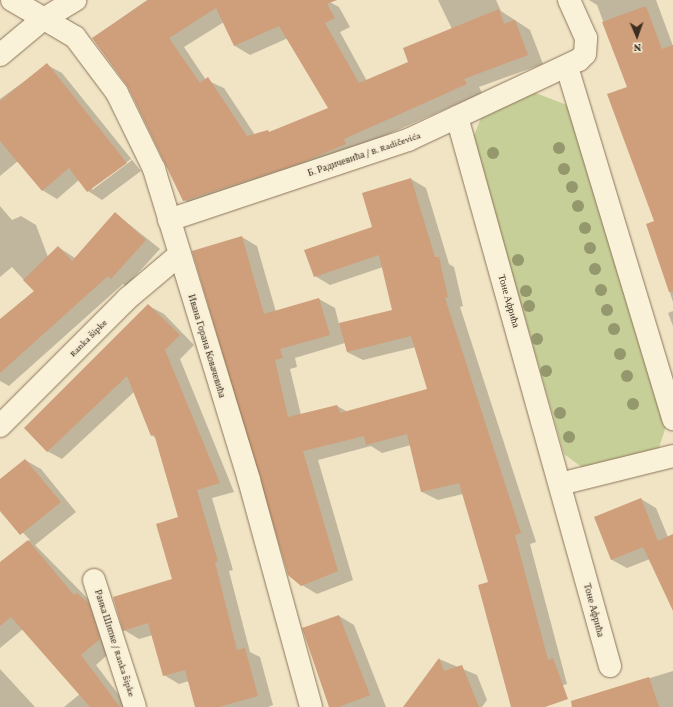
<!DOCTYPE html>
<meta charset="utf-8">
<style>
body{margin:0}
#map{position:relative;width:673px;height:707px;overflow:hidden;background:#f0e4c5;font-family:"Crimson Pro",serif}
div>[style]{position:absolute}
.green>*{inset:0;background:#c7cf98}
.shadow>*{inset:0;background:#0003}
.building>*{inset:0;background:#cf9e7a}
.roads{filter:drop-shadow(0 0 1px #8c755a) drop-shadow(0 0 1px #8c755a)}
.street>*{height:22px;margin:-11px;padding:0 11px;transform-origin:11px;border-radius:11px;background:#faf1d9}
.trees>*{width:12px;height:12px;margin:-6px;border-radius:50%;background:#95976d}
span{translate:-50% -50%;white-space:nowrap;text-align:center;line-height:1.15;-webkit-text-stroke:4px #f7eed5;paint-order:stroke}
.street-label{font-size:10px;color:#3b2d1f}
.north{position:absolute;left:617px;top:16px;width:40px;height:40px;-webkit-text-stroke:3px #f7eed5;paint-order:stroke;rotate:178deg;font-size:11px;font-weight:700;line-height:16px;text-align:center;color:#3b2d1f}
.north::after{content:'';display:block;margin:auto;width:14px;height:18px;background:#3b2d1f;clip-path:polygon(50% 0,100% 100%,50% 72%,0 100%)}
</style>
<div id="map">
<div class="green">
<i style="clip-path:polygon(533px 92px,567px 105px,666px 426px,657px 454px,587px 471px,564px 454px,473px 138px,483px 113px)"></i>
</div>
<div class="shadow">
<i style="clip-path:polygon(evenodd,147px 0,326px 0,339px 7px,350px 27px,340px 32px,367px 81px,409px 62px,452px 29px,438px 0,496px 0,501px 11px,530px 30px,543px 64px,479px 87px,482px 93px,359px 147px,200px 209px,184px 200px,129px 87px,93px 38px,147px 0,224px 22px,235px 46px,250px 55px,288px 38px,329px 109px,271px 133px,255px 135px,224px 88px,206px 80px,184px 47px,224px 22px)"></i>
<i style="clip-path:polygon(589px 0,656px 0,673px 46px,673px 302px,647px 224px,655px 222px,628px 87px,597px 5px)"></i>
<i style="clip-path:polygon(evenodd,47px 65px,62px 73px,141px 171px,102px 200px,88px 191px,79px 180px,57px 199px,42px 190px,18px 161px,0 176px,0 99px,47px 65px,131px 159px,132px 160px,92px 190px,92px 187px,131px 159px)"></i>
<i style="clip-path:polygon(evenodd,411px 179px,426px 188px,449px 264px,454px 267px,463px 306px,460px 307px,536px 542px,530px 544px,567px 684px,522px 697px,463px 494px,438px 500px,422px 492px,411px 445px,382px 453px,371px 446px,318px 460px,353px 580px,317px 594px,302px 585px,242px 237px,257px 246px,276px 312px,319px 299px,335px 308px,339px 324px,393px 311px,383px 267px,330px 285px,315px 276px,373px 228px,411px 179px,345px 343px,347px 352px,363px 360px,416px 347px,429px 389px,348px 412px,337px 406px,301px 415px,290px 369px,297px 367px,295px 358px,345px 343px)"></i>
<i style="clip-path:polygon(0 206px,12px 220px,21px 216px,36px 225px,48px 257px,58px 247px,75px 258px,115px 213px,160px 249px,126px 286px,123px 284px,9px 386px,0 381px,0 321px,35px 292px,12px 267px,0 277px)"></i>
<i style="clip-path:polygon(149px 306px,164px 314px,194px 345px,180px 359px,234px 492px,212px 498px,233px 570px,229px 571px,250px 652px,260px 657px,273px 705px,268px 707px,197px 707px,189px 681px,179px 684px,164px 675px,153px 635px,139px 639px,124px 630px,174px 580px,179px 518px,156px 438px,151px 435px,134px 392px,62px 459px,47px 451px)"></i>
<i style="clip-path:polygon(673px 311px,673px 326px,668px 313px)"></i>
<i style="clip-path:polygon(25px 460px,41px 469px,76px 512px,35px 545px,92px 603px,115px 648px,96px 665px,128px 707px,64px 707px,80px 694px,23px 629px,0 648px,0 564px,30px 540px,0 509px,0 480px)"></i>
<i style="clip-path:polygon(641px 499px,656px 508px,668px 537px,673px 535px,673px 608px,650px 559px,627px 568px,612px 560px,595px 517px)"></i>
<i style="clip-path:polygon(339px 616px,354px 625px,386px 707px,331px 707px)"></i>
<i style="clip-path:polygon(439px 659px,477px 675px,487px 700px,482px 707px,404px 707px)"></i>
<i style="clip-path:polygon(0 669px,35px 707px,0 707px)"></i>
<i style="clip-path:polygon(673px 671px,673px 707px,603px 707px,640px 681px)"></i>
</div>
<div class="building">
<i style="clip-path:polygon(evenodd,148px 0,337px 0,327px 4px,335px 18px,325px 23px,359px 83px,408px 62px,403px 48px,499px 9px,504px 24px,515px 20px,528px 55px,464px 79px,467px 84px,344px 139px,346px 144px,301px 163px,183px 201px,128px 87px,92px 38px,148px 0,216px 8px,234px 46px,279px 26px,328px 108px,269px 132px,268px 130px,247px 136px,208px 77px,200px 83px,169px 38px,216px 8px)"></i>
<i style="clip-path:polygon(646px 6px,662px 49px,673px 45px,673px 291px,669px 292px,646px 224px,654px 221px,607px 94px,627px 87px,602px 22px)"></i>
<i style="clip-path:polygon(47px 63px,127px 163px,87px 192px,69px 168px,42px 191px,0 141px,0 101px)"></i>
<i style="clip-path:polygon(411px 178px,435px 257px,439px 257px,448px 297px,445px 298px,521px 533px,515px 535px,548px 660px,553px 658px,568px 699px,545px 707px,511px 707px,478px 585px,488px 582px,459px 483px,421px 492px,407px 434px,366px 445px,364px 436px,303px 451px,338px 571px,301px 586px,288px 575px,192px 251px,242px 236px,264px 314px,319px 298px,330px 335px,280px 349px,283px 358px,275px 360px,288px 417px,337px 405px,340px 413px,427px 389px,411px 336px,347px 352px,339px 323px,392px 310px,379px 255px,314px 277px,304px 250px,372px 227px,362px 193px)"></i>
<i style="clip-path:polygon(115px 212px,146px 240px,111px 279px,108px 276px,0 373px,0 319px,34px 291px,23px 280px,58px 246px,72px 261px)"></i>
<i style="clip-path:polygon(148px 304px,180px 335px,165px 350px,220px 483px,197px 490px,218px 561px,215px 562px,237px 650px,245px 648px,258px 696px,219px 707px,195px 707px,185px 670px,163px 676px,148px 623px,123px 631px,113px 597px,172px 579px,156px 524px,178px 517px,154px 434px,151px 436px,127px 376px,47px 452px,24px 428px)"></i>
<i style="clip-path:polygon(25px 459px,61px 502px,20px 535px,0 511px,0 479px)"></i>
<i style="clip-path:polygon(641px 498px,658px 541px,673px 534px,673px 611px,643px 547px,611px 560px,594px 517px)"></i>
<i style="clip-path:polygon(28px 540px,74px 595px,77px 593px,89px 604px,100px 639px,81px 655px,120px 707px,90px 707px,11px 617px,0 626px,0 562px)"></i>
<i style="clip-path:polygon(339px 615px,370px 695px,339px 707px,329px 707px,302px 628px)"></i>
<i style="clip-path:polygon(439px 658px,444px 671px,462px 665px,479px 707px,403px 707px)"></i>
<i style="clip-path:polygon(649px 677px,659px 707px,572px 707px,571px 701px)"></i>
</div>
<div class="roads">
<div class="street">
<i style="left:12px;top:0;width:73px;rotate:30.4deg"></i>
<i style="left:75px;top:37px;width:70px;rotate:53.1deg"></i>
<i style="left:117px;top:93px;width:85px;rotate:64deg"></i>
<i style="left:154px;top:169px;width:325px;rotate:73deg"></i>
<i style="left:249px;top:480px;width:235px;rotate:74.7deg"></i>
<i style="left:0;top:55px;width:55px;rotate:-39.8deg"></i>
<i style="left:42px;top:20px;width:39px;rotate:-31deg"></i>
<i style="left:567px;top:67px;width:368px;rotate:73.2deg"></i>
<i style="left:457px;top:117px;width:570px;rotate:74.43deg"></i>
<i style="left:169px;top:220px;width:252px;rotate:-18.5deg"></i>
<i style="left:408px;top:140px;width:189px;rotate:-25.1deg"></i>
<i style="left:579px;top:60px;width:8px;rotate:-45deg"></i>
<i style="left:585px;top:54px;width:16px;rotate:-86deg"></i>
<i style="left:586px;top:38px;width:42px;rotate:-114.1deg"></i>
<i style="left:0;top:426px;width:181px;rotate:-45deg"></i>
<i style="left:128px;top:298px;width:67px;rotate:-40.1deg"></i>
<i style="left:560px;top:484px;width:116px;rotate:-13.9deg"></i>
<i style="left:94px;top:580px;width:133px;rotate:72.1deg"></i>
</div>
</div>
<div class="trees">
<i style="left:559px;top:148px"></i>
<i style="left:493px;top:153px"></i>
<i style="left:564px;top:169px"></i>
<i style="left:572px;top:187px"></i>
<i style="left:578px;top:206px"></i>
<i style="left:585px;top:228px"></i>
<i style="left:590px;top:248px"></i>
<i style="left:518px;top:260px"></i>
<i style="left:595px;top:269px"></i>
<i style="left:601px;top:290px"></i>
<i style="left:526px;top:291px"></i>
<i style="left:529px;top:306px"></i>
<i style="left:607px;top:310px"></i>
<i style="left:614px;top:329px"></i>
<i style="left:537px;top:339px"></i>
<i style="left:620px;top:354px"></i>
<i style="left:546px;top:371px"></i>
<i style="left:627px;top:376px"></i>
<i style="left:633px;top:404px"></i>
<i style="left:560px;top:413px"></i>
<i style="left:569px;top:437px"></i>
</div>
<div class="street-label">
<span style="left:364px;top:154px;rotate:-19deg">Б. Радичевића / B. Radičevića</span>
<span style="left:509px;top:301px;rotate:74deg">Тоне Афрића</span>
<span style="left:88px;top:338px;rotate:-45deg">Ranka Šipke</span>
<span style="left:207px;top:346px;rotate:73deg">Ивана Горана Ковачевића</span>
<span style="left:594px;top:610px;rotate:75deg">Тоне Афрића</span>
<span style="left:115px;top:643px;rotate:72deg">Ранка Шипке / Ranka Šipke</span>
</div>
<div class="north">N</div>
</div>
